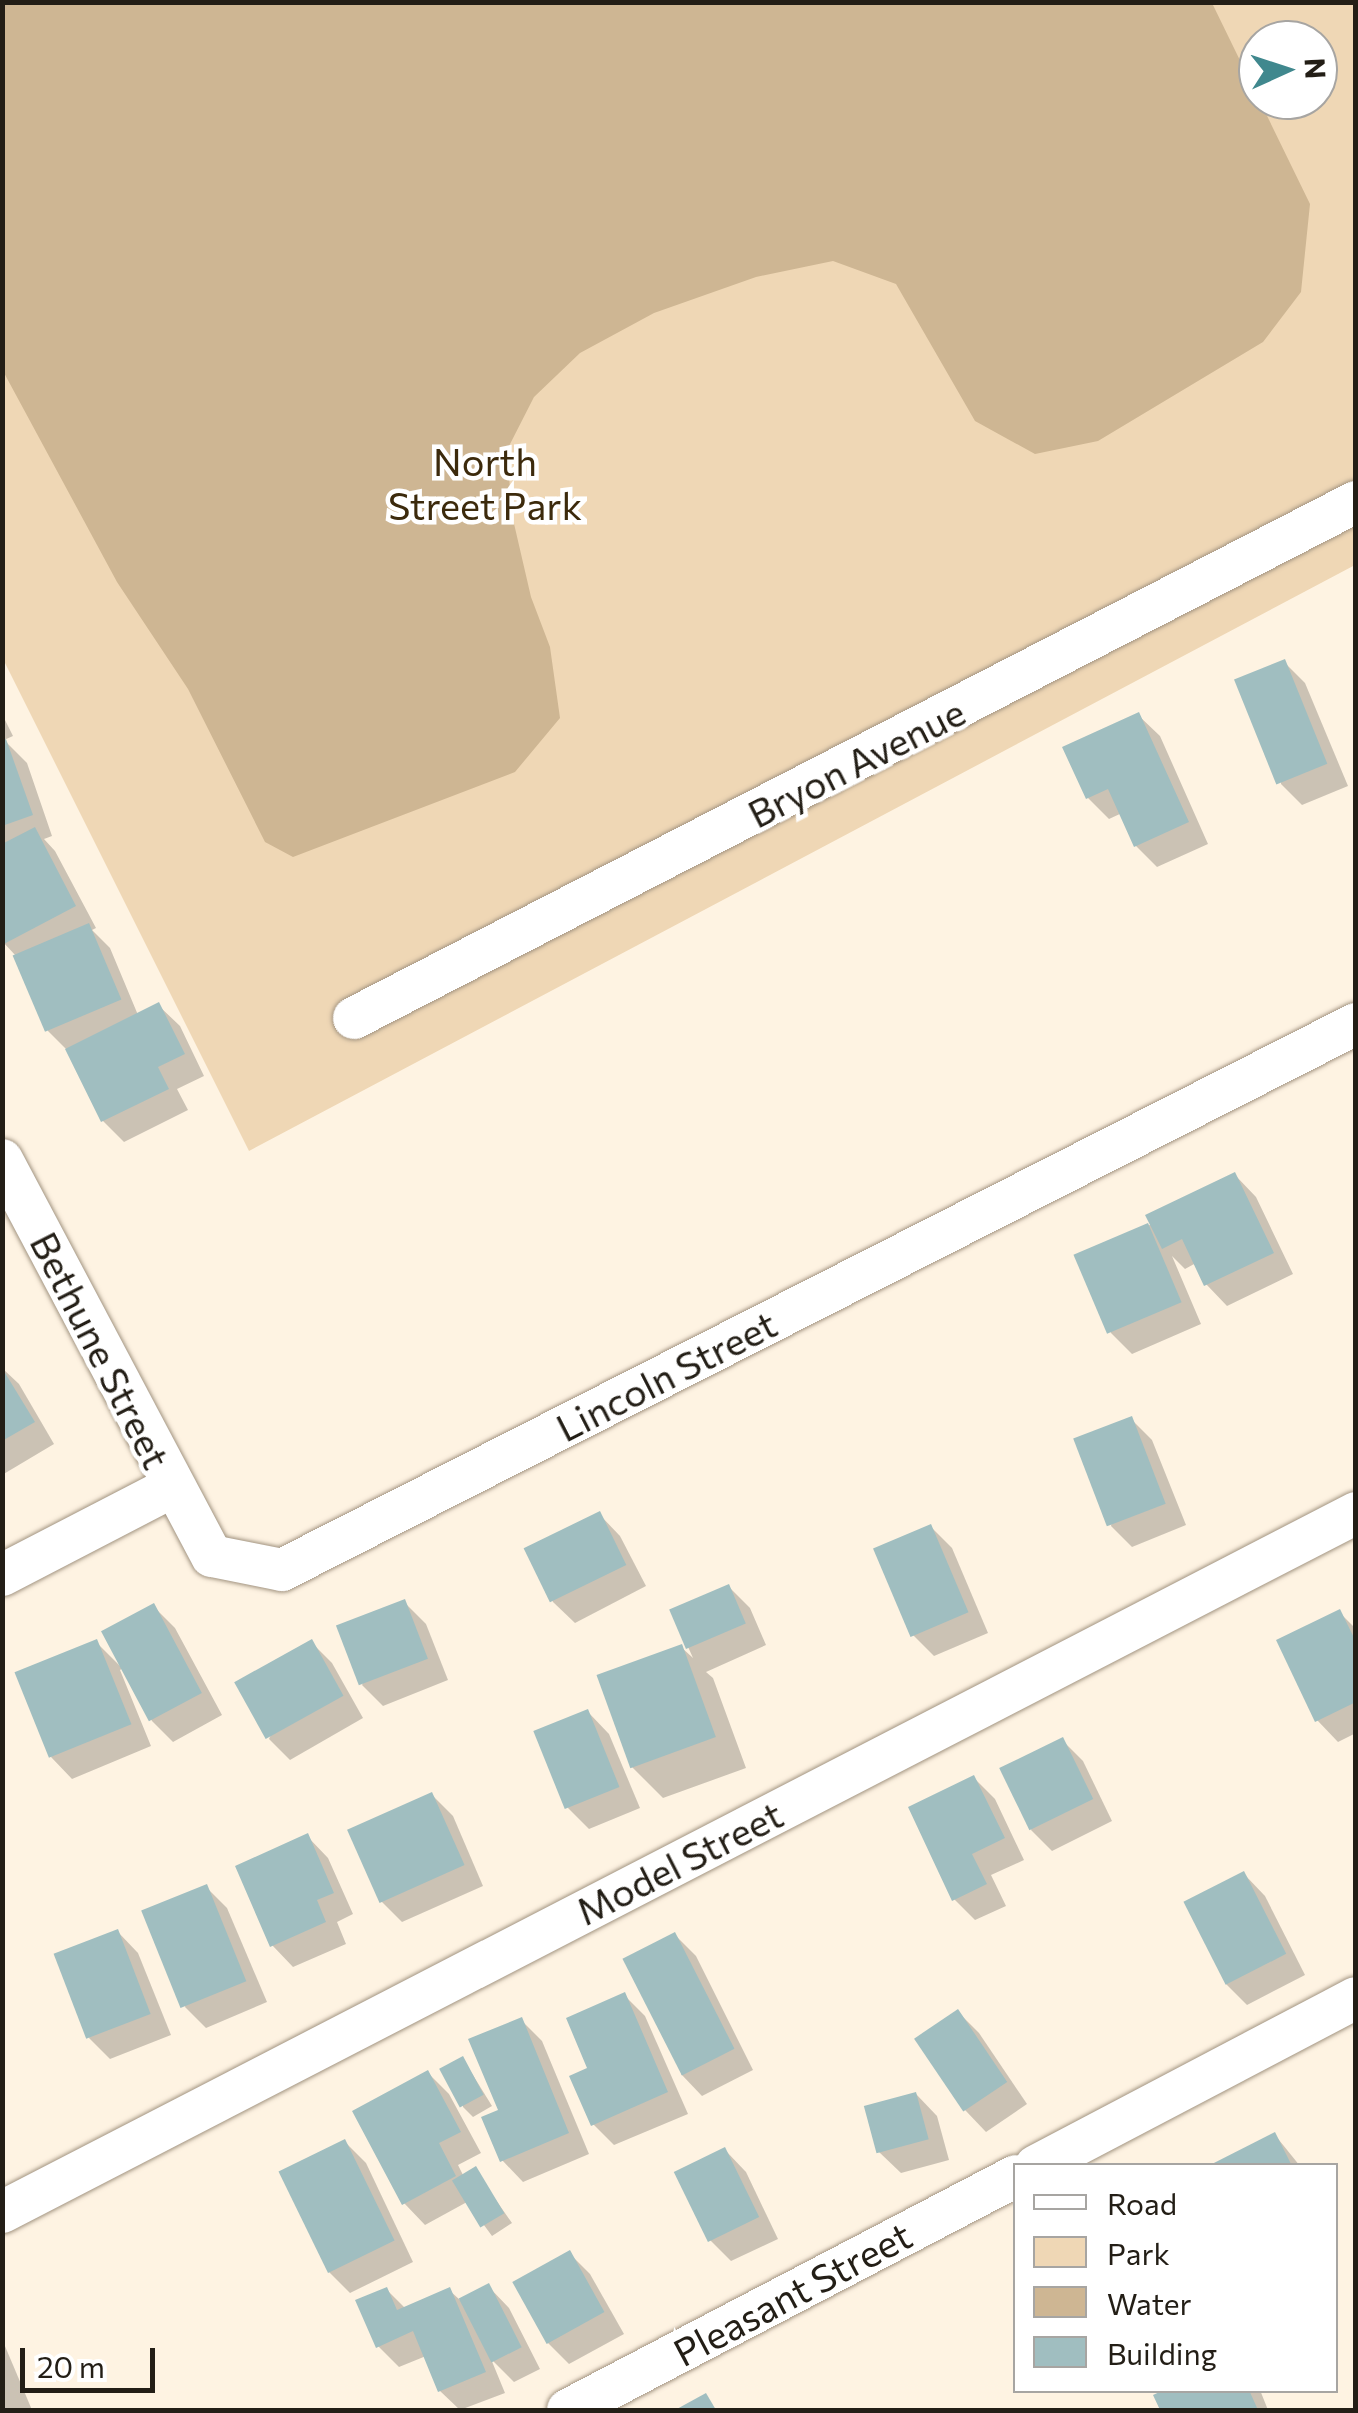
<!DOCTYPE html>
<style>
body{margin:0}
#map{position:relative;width:1358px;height:2413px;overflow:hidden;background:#fef3e2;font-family:Commissioner,sans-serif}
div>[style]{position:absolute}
.green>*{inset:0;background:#efd7b5}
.water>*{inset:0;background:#ceb693}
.shadow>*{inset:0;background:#0003}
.building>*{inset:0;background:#a0bec0;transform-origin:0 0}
.roads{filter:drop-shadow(0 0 2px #a29481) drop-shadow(0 0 2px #a29481)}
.minor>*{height:42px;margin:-21px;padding:0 21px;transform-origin:21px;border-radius:21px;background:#fff}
span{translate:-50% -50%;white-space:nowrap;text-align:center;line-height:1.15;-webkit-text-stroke:9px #fff;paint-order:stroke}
.park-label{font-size:38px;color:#3c2a0c}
.street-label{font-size:38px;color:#231e16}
.frame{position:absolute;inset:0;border:5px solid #231e16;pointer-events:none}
.legend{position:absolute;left:1013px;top:2163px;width:325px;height:230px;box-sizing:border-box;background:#fff;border:2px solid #a7a5a2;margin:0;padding:12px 18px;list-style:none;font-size:30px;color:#231e16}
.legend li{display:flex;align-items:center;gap:20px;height:50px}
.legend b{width:50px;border:2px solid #a7a5a2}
.north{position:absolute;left:1238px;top:20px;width:100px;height:100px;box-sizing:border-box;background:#fff;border:2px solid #a7a5a2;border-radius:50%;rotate:87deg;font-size:28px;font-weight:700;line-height:40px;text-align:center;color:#231e16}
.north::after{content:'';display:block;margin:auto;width:35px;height:45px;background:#40888e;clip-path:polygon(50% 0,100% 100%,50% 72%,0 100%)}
.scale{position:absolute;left:20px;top:2348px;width:135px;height:45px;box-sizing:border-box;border:5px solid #231e16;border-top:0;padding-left:12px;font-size:30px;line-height:35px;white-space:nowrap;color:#231e16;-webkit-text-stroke:8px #fff;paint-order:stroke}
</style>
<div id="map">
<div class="green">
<i style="clip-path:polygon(evenodd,3px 3px,1355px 3px,1355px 565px,249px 1151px,3px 659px,3px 3px,1258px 40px,1318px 40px,1318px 100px,1258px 100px,1258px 40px)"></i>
</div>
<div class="water">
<i style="clip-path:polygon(2px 3px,1212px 3px,1310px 204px,1301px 292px,1263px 342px,1098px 441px,1035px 454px,975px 421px,896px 284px,833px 261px,756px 277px,654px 313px,580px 353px,534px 397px,507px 450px,512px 515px,531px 597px,550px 647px,560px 718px,515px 772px,293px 857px,265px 842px,188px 689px,117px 582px,3px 371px)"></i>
</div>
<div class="shadow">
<i style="clip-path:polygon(1284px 662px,1305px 683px,1348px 786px,1302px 805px,1281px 784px)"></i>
<i style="clip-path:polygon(2px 714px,13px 736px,4px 740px,27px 763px,52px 836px,44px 839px,55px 851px,96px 928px,92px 930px,110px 948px,138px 1015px,158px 1005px,180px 1026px,204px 1076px,177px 1089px,188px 1110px,124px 1142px,103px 1121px,70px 1053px,48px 1031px,16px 956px,2px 941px)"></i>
<i style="clip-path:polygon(1138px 715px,1160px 736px,1208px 844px,1157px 867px,1136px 846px,1122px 813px,1109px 819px,1088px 798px)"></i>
<i style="clip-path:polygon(1235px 1175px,1256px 1197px,1293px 1274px,1227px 1306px,1206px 1284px,1196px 1263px,1185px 1269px,1172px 1256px,1201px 1324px,1132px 1354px,1111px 1333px,1077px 1256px,1152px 1224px)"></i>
<i style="clip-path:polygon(2px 1368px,19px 1384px,54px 1444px,2px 1475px)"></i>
<i style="clip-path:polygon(1131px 1419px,1152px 1440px,1186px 1525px,1132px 1547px,1111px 1526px)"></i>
<i style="clip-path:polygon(599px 1514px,620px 1536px,646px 1586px,575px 1623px,553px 1602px,527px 1551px)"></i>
<i style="clip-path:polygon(931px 1527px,952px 1548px,988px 1633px,934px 1656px,913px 1635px)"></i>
<i style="clip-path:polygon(729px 1587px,750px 1608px,766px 1645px,706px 1672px,713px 1678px,746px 1768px,663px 1798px,632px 1767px,681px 1647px,693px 1658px,672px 1611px)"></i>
<i style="clip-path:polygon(404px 1602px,426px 1624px,448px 1680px,383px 1706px,362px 1685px)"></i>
<i style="clip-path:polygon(153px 1606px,175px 1628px,222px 1715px,173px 1742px,152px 1721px,123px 1668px,120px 1670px,151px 1746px,72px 1779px,51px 1757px,96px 1642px,121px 1667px)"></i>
<i style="clip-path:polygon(1339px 1612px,1356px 1629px,1356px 1733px,1338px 1742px,1317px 1720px)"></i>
<i style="clip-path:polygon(311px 1642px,332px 1663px,363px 1718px,290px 1760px,269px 1739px)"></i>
<i style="clip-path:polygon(588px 1712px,609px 1734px,640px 1808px,589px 1829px,568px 1808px)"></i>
<i style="clip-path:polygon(1062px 1740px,1083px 1761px,1112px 1821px,1052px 1851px,1031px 1830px)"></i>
<i style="clip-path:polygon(974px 1778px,995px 1799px,1024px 1860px,991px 1875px,1006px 1906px,975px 1920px,954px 1899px)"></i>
<i style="clip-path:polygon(432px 1795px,453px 1816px,483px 1886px,402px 1922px,380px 1900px)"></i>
<i style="clip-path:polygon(307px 1836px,328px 1858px,353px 1914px,337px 1922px,346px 1944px,293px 1967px,272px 1945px)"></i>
<i style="clip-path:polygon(1244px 1874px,1265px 1896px,1305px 1975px,1247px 2005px,1226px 1984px)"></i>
<i style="clip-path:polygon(206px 1887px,227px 1908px,267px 2002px,206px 2028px,185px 2007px)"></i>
<i style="clip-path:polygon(117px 1931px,138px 1953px,171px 2035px,110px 2059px,89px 2038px)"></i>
<i style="clip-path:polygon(675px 1935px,696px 1956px,753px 2070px,702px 2096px,681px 2074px)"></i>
<i style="clip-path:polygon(624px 1995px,645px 2016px,688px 2114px,614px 2145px,593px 2124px,590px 2069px)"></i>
<i style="clip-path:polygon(958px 2012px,979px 2033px,1027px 2104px,986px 2132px,965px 2110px)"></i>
<i style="clip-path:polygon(521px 2020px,542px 2041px,589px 2154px,523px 2182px,502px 2160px,501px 2111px)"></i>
<i style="clip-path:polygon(463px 2059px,492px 2106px,473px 2117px,463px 2107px)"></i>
<i style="clip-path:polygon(428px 2073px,449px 2094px,481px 2153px,458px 2165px,464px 2177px,475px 2170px,512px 2223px,492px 2236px,467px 2202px,425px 2225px,404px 2203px)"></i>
<i style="clip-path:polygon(916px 2094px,937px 2116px,949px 2160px,901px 2173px,879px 2152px)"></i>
<i style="clip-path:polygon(1275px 2135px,1300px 2166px,1213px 2166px)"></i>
<i style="clip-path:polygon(345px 2142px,366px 2163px,413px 2262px,350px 2293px,329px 2272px)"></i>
<i style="clip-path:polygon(725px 2150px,746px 2172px,778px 2239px,731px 2261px,710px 2240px)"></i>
<i style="clip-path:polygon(569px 2253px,590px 2274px,624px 2334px,569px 2364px,548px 2343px)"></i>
<i style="clip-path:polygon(488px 2286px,509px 2308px,540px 2369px,514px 2382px,491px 2359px,505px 2393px,460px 2410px,440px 2391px,426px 2356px,399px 2367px,378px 2346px,387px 2290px,406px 2309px,449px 2290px,460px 2300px)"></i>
<i style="clip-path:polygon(2px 2339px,32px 2410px,2px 2410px)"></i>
<i style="clip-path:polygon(1171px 2390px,1260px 2390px,1268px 2410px,1162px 2410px,1156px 2397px)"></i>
</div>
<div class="building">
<i style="left:1285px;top:659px;width:113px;height:55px;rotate:68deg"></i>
<i style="clip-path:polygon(1139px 712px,1189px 822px,1134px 847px,1108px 789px,1086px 799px,1062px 747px)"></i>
<i style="clip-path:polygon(6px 739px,33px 815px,2px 826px,2px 740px)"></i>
<i style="clip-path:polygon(35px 827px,76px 906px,2px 945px,2px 844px)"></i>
<i style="left:89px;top:923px;width:83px;height:83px;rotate:67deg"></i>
<i style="clip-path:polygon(159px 1002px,185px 1054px,158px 1067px,169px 1089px,101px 1122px,65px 1049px)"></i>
<i style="clip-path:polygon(1235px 1172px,1274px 1253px,1204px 1286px,1182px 1239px,1162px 1249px,1145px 1215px)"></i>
<i style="left:1148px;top:1223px;width:86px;height:81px;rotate:67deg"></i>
<i style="clip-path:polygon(2px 1368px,35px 1422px,2px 1441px)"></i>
<i style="left:1132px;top:1416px;width:94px;height:63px;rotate:69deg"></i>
<i style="left:600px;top:1511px;width:60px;height:85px;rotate:64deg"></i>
<i style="left:931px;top:1524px;width:96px;height:63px;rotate:67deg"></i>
<i style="left:729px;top:1584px;width:43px;height:65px;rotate:67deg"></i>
<i style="left:405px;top:1599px;width:64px;height:74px;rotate:69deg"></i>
<i style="left:154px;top:1603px;width:102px;height:60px;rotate:62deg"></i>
<i style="clip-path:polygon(1340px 1609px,1356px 1642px,1356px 1702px,1315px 1722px,1276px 1640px)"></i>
<i style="left:97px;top:1639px;width:92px;height:89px;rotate:68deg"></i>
<i style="left:312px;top:1639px;width:65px;height:89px;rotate:61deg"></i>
<i style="left:682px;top:1644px;width:99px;height:91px;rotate:70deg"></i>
<i style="left:588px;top:1709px;width:84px;height:59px;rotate:68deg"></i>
<i style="left:1063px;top:1737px;width:69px;height:71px;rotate:64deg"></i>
<i style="clip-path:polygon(974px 1775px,1005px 1838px,972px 1854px,987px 1884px,952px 1901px,908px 1807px)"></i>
<i style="left:432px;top:1792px;width:80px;height:93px;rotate:66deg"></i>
<i style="clip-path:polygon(308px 1833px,334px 1893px,317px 1900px,326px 1922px,270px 1947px,235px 1866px)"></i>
<i style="left:1244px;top:1871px;width:93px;height:68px;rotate:63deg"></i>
<i style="left:207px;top:1884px;width:105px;height:71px;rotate:68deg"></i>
<i style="left:118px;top:1929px;width:91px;height:69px;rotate:69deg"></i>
<i style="left:675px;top:1932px;width:131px;height:59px;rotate:63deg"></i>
<i style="clip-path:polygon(625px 1992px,668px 2092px,591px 2126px,569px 2076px,587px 2068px,566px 2018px)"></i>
<i style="left:958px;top:2009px;width:88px;height:53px;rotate:56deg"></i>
<i style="clip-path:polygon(522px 2017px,569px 2133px,500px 2162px,481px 2117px,498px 2110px,468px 2039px)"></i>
<i style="left:463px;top:2056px;width:44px;height:27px;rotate:62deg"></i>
<i style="clip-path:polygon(428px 2070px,461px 2132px,439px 2143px,456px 2176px,402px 2205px,352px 2111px)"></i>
<i style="left:916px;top:2092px;width:49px;height:54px;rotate:75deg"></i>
<i style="clip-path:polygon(1275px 2132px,1292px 2166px,1208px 2166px)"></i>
<i style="left:345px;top:2139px;width:113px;height:74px;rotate:64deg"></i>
<i style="left:725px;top:2147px;width:78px;height:57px;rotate:64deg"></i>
<i style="left:476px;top:2166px;width:55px;height:28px;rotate:59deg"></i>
<i style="left:570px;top:2250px;width:71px;height:66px;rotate:61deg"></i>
<i style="left:489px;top:2283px;width:72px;height:34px;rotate:63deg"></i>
<i style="clip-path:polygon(387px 2287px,397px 2310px,450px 2287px,486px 2372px,438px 2392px,413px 2331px,376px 2348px,355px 2300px)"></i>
<i style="clip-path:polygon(1164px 2390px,1249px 2390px,1258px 2410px,1160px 2410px,1153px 2395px)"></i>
<i style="clip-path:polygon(706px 2393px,716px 2410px,675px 2410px)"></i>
</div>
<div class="roads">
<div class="minor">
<i style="left:354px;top:1018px;width:1127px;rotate:-27.25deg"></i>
<i style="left:2px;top:1160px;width:448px;rotate:62.1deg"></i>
<i style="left:212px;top:1556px;width:71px;rotate:11.3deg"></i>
<i style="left:282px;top:1570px;width:1205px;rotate:-26.95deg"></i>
<i style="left:2px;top:1575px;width:191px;rotate:-27.4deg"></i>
<i style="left:1036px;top:2166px;width:361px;rotate:-27.7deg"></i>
<i style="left:2px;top:2212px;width:1524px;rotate:-27.3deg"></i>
<i style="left:568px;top:2410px;width:505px;rotate:-27.58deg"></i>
</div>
</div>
<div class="park-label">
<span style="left:485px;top:483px">North<br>Street Park</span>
</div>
<div class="street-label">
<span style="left:856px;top:762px;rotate:-27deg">Bryon Avenue</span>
<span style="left:101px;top:1350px;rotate:63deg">Bethune Street</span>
<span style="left:666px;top:1375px;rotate:-27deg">Lincoln Street</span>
<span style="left:679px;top:1862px;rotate:-27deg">Model Street</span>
<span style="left:792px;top:2293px;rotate:-28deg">Pleasant Street</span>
</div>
<div class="frame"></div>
<ul class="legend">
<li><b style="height:12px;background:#fff"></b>Road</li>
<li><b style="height:28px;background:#efd7b5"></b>Park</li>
<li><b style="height:28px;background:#ceb693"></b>Water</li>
<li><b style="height:28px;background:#a0bec0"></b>Building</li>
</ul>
<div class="north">N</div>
<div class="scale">20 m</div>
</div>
